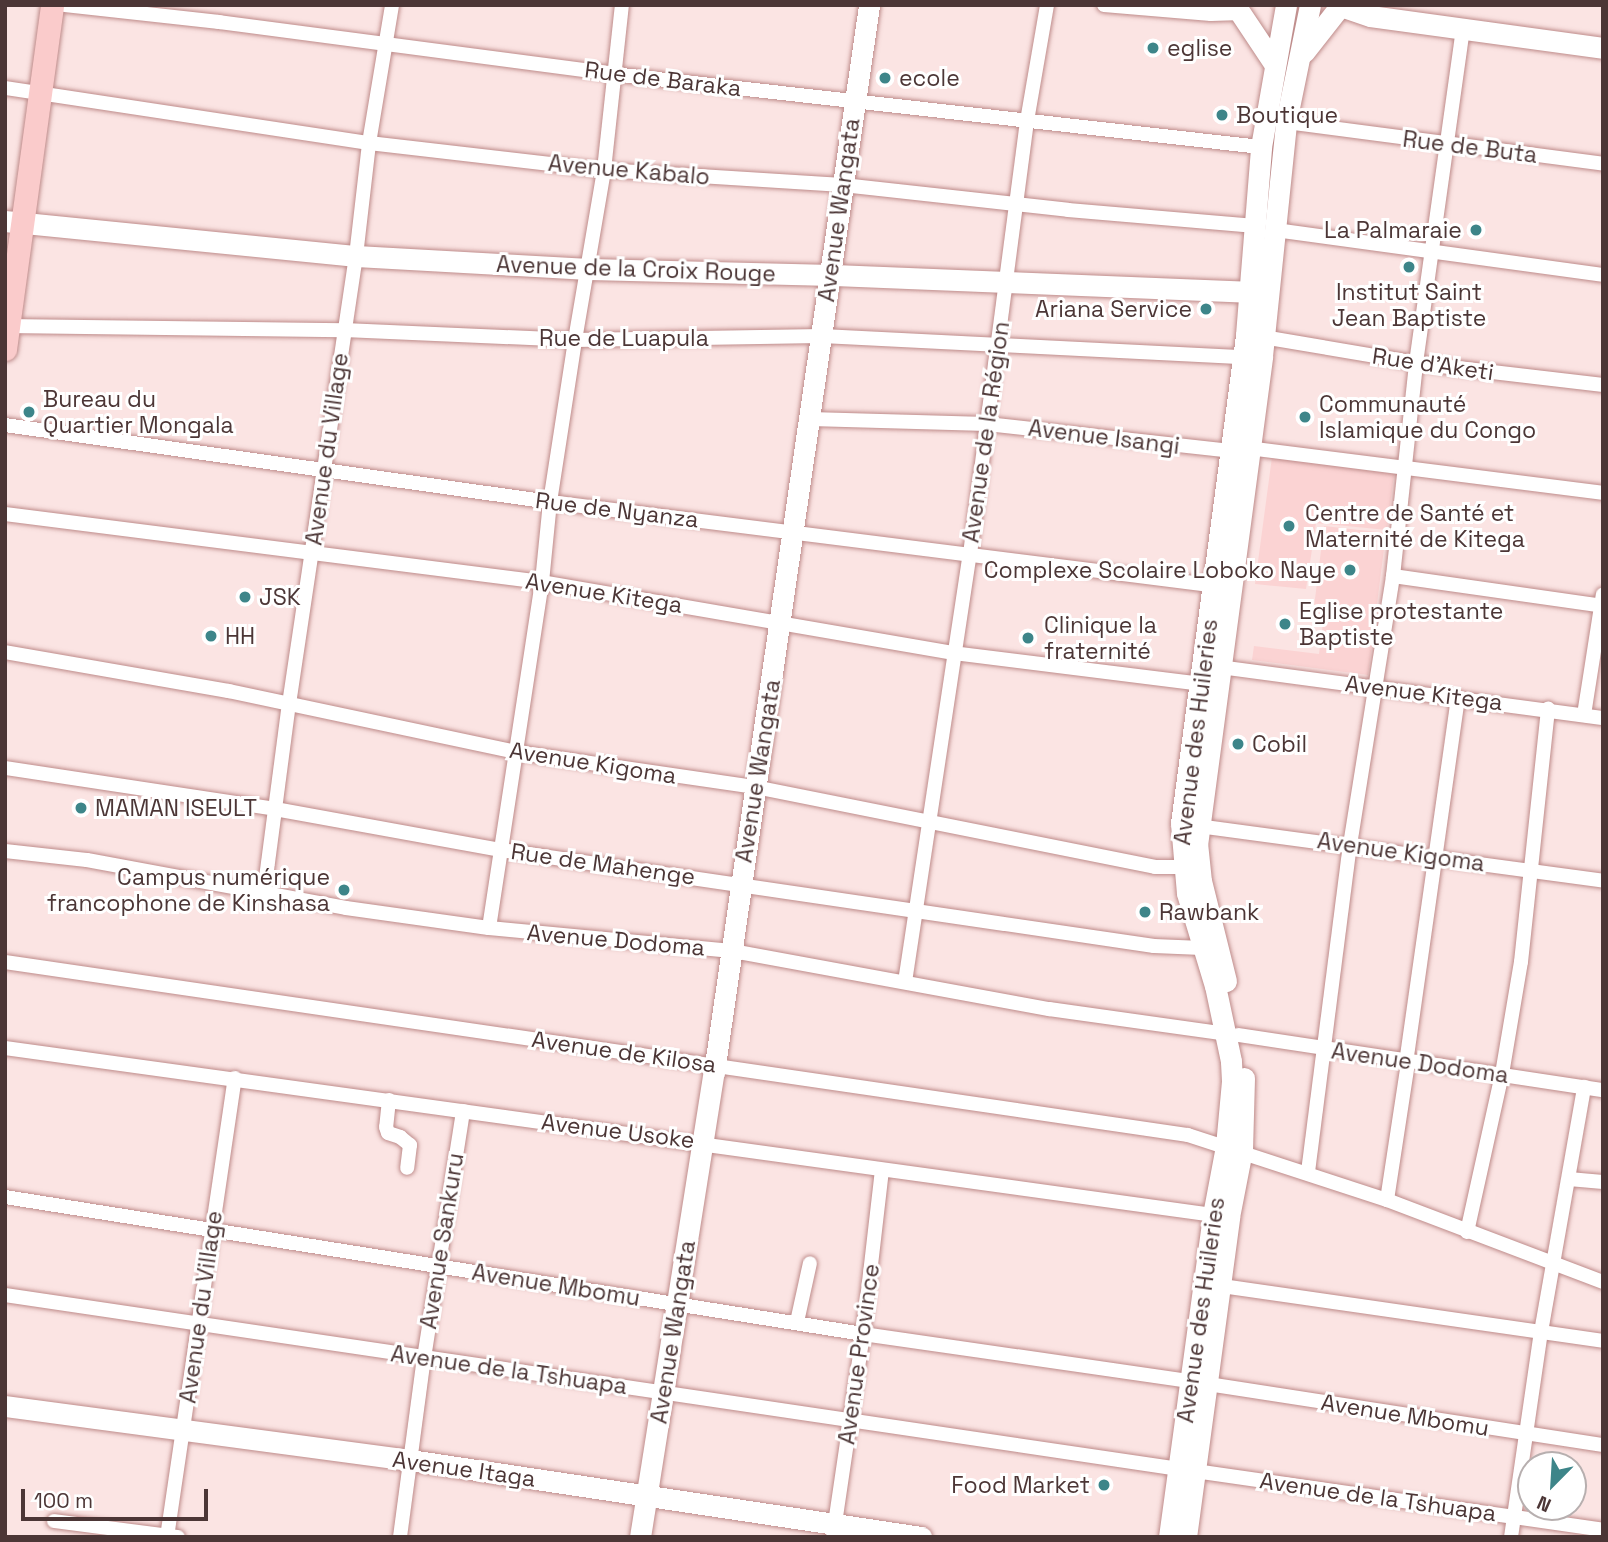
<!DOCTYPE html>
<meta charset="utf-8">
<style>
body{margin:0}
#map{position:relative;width:1608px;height:1542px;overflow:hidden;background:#fbe4e3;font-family:"Space Grotesk",sans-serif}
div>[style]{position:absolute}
.built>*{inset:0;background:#fbd3d3}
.roads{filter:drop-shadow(0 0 2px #be8b8a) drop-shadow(0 0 2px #be8b8a)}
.street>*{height:14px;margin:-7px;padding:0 7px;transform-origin:7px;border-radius:7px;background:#fff}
.secondary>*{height:21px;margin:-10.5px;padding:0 10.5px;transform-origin:10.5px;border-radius:10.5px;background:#fff}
.primary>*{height:23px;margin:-11.5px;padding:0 11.5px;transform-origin:11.5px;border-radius:11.5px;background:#facbcb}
.dots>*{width:19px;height:19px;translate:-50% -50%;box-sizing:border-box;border:4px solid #fff;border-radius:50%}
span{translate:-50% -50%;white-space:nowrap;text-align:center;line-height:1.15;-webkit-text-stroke:6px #fff;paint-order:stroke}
.poi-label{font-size:23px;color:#4c3636}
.left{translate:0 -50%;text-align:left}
.right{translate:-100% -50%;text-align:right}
.street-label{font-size:23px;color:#4c3636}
.frame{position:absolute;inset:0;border:7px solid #4c3636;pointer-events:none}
.north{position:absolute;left:1517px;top:1451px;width:70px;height:70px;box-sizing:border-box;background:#fff;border:2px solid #b7afaf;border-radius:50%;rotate:204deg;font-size:19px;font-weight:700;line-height:28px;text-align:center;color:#4c3636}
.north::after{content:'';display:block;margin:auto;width:24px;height:32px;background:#3d8589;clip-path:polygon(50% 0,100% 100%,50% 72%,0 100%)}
.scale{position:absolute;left:21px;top:1489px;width:187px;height:32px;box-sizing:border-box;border:4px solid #4c3636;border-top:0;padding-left:9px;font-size:21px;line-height:24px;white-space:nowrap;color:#4c3636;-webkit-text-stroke:5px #fff;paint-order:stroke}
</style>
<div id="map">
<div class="built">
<i style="clip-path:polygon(1272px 457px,1394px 474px,1387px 530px,1316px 523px,1306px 589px,1255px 584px)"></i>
<i style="clip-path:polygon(1324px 526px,1386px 533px,1368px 675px,1252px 660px,1254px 646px,1319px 654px,1325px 608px,1314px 607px)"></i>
</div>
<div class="roads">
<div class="street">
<i style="left:65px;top:5px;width:155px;rotate:6.3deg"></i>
<i style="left:219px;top:22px;width:397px;rotate:7.5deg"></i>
<i style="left:613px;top:74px;width:652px;rotate:6.43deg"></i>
<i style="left:1104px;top:5px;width:107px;rotate:4.8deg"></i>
<i style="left:1211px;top:14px;width:31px;rotate:-2deg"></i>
<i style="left:5px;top:88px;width:368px;rotate:8.6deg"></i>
<i style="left:369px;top:143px;width:237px;rotate:6.6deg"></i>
<i style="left:604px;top:170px;width:239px;rotate:3.6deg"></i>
<i style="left:843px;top:185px;width:226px;rotate:6.3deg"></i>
<i style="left:1068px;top:210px;width:188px;rotate:4.9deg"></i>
<i style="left:1286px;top:122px;width:320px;rotate:7.5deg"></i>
<i style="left:1275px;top:230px;width:331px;rotate:7.8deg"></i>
<i style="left:5px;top:326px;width:339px;rotate:0.7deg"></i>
<i style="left:344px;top:330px;width:231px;rotate:2.5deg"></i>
<i style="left:575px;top:340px;width:247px;rotate:-0.9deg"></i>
<i style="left:822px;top:336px;width:422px;rotate:2.9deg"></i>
<i style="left:1263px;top:337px;width:155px;rotate:9.6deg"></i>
<i style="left:1416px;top:363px;width:188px;rotate:6.7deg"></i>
<i style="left:810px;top:419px;width:177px;rotate:1.6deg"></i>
<i style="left:987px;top:424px;width:245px;rotate:6.3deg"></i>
<i style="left:5px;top:425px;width:550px;rotate:8.04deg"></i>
<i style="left:550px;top:502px;width:673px;rotate:7.17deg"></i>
<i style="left:1248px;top:448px;width:358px;rotate:7.2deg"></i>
<i style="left:5px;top:514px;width:541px;rotate:7.22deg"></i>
<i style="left:542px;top:582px;width:417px;rotate:9.8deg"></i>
<i style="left:953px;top:653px;width:250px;rotate:7.1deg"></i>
<i style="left:1393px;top:576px;width:212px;rotate:8.1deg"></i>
<i style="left:5px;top:652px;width:227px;rotate:9.9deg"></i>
<i style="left:229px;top:691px;width:292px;rotate:12deg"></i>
<i style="left:515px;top:752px;width:243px;rotate:8.3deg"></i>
<i style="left:755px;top:787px;width:408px;rotate:11.3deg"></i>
<i style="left:1155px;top:867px;width:27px"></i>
<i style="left:1220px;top:667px;width:386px;rotate:7.6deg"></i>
<i style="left:1584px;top:715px;width:122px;rotate:-81.1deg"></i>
<i style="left:5px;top:768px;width:273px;rotate:8.6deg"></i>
<i style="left:275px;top:809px;width:230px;rotate:10.3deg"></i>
<i style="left:501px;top:850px;width:660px;rotate:8.36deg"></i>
<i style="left:1154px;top:946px;width:48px;rotate:2.4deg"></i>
<i style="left:1191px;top:825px;width:416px;rotate:7.7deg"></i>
<i style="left:5px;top:851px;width:82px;rotate:6.3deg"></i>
<i style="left:87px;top:860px;width:263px;rotate:10.5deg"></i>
<i style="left:346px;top:908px;width:144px;rotate:8deg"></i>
<i style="left:489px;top:928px;width:244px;rotate:5.4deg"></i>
<i style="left:732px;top:951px;width:322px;rotate:10.4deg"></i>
<i style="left:1049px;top:1009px;width:179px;rotate:8deg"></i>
<i style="left:264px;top:893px;width:191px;rotate:-82.5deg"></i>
<i style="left:289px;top:704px;width:453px;rotate:-81.5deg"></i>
<i style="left:356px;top:256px;width:114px;rotate:-83.4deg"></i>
<i style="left:369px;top:143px;width:140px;rotate:-80.5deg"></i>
<i style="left:489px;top:928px;width:350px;rotate:-81.3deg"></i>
<i style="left:542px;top:582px;width:80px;rotate:-84.3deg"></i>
<i style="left:550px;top:502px;width:164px;rotate:-81.2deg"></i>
<i style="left:575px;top:340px;width:172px;rotate:-80.3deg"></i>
<i style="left:604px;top:170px;width:166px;rotate:-83.8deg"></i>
<i style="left:5px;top:962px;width:1196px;rotate:8.32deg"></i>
<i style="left:1188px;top:1135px;width:209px;rotate:18.1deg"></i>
<i style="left:1387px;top:1200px;width:231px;rotate:20.8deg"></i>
<i style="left:905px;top:982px;width:433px;rotate:-81.4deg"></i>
<i style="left:970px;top:554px;width:437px;rotate:-82.5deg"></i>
<i style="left:1027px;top:121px;width:118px;rotate:-80.2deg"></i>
<i style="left:1238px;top:1035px;width:369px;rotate:8.6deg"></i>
<i style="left:5px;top:1048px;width:1228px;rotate:7.87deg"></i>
<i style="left:1406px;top:1063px;width:369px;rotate:-81.9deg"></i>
<i style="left:389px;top:1100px;width:27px;rotate:96deg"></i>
<i style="left:386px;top:1127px;width:6px;rotate:72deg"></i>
<i style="left:388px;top:1133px;width:13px;rotate:18deg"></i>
<i style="left:400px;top:1137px;width:13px;rotate:39deg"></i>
<i style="left:410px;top:1145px;width:23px;rotate:97deg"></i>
<i style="left:1308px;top:1172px;width:330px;rotate:-82.7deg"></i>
<i style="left:1350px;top:845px;width:272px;rotate:-80.9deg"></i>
<i style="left:1393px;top:576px;width:214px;rotate:-83.8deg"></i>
<i style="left:1416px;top:363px;width:338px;rotate:-82deg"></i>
<i style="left:1569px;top:1179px;width:34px;rotate:5deg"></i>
<i style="left:5px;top:1197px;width:869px;rotate:9.07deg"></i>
<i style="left:863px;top:1334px;width:330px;rotate:8.2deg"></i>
<i style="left:1387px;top:1200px;width:139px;rotate:-81.3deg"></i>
<i style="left:1467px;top:1232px;width:162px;rotate:-77.5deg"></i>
<i style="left:1502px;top:1074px;width:114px;rotate:-80.4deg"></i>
<i style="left:1521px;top:962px;width:255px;rotate:-83.9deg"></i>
<i style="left:1222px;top:1286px;width:385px;rotate:8.2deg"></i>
<i style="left:5px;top:1295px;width:1187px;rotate:8.43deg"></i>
<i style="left:797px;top:1322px;width:60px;rotate:-77.6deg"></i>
<i style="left:1208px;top:1384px;width:400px;rotate:8.8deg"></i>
<i style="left:1195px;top:1471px;width:412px;rotate:8.2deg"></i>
<i style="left:54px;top:1521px;width:125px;rotate:7.4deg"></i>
<i style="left:167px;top:1537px;width:464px;rotate:-81.6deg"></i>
<i style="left:400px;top:1537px;width:181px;rotate:-82.4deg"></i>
<i style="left:424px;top:1358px;width:250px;rotate:-81deg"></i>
<i style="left:833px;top:1537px;width:205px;rotate:-81.6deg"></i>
<i style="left:863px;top:1334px;width:164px;rotate:-83.4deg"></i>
<i style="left:1511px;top:1537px;width:207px;rotate:-81.7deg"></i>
<i style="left:1541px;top:1332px;width:249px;rotate:-80deg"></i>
</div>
<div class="secondary">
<i style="left:1235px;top:5px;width:72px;rotate:56.3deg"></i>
<i style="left:1338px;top:5px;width:34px;rotate:19deg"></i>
<i style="left:1370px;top:16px;width:235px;rotate:7.8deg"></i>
<i style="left:1304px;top:52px;width:60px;rotate:-51.8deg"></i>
<i style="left:5px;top:221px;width:353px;rotate:5.7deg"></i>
<i style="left:356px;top:256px;width:233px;rotate:3.2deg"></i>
<i style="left:589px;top:269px;width:243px;rotate:1.4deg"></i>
<i style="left:832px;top:275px;width:430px;rotate:2.3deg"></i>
<i style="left:1226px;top:981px;width:103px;rotate:-104deg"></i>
<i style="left:1201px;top:881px;width:36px;rotate:-96deg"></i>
<i style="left:1197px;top:845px;width:493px;rotate:-82.4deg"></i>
<i style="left:1262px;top:356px;width:235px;rotate:-84.1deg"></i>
<i style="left:1286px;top:122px;width:119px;rotate:-78.4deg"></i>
<i style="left:5px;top:1406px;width:409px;rotate:7.6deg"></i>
<i style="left:410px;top:1460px;width:517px;rotate:8.57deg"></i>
<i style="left:640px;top:1537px;width:471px;rotate:-81deg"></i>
<i style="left:714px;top:1072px;width:1078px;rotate:-81.73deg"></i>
<i style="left:1169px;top:1537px;width:325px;rotate:-82.2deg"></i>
<i style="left:1213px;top:1215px;width:70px;rotate:-79.3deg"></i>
<i style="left:1226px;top:1146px;width:65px;rotate:-84.7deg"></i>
<i style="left:1232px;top:1081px;width:20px;rotate:-93deg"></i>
<i style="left:1231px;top:1061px;width:77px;rotate:-102deg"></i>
<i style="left:1215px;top:986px;width:97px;rotate:-106.8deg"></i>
<i style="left:1187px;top:893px;width:70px;rotate:-94.9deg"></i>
<i style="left:1181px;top:823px;width:492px;rotate:-82.4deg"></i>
<i style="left:1246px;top:335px;width:189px;rotate:-85.4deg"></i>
<i style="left:1261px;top:147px;width:144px;rotate:-80deg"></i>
<i style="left:1186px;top:1537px;width:323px;rotate:-82.3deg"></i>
<i style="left:1229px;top:1217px;width:68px;rotate:-79deg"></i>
<i style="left:1242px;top:1150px;width:72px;rotate:-88.4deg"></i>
</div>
<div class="primary">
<i style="left:5px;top:349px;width:347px;rotate:-82.2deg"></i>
</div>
</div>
<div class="dots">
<i style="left:1153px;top:48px;background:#3d8589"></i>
<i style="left:885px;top:78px;background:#3d8589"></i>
<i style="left:1222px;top:115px;background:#3d8589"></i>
<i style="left:1476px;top:230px;background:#3d8589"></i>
<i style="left:1409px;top:267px;background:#3d8589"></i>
<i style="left:1206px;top:309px;background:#3d8589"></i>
<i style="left:29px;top:412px;background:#3d8589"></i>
<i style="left:1305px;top:417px;background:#3d8589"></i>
<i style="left:1289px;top:526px;background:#3d8589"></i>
<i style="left:1350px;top:570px;background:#3d8589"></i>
<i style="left:245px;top:597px;background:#3d8589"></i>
<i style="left:1285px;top:624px;background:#3d8589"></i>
<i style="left:211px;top:636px;background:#3d8589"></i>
<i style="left:1028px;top:638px;background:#3d8589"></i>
<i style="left:1238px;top:744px;background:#3d8589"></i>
<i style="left:81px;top:808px;background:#3d8589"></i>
<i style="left:344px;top:890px;background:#3d8589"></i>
<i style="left:1145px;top:912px;background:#3d8589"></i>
<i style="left:1104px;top:1485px;background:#3d8589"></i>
</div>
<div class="poi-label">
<span class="left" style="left:1167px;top:48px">eglise</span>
<span class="left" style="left:899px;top:78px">ecole</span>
<span class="left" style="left:1236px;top:115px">Boutique</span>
<span class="right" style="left:1462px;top:230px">La Palmaraie</span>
<span style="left:1409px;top:305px">Institut Saint<br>Jean Baptiste</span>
<span class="right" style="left:1192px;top:309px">Ariana Service</span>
<span class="left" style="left:43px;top:412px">Bureau du<br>Quartier Mongala</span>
<span class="left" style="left:1319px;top:417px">Communauté<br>Islamique du Congo</span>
<span class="left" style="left:1305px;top:526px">Centre de Santé et<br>Maternité de Kitega</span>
<span class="right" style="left:1336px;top:570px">Complexe Scolaire Loboko Naye</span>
<span class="left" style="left:259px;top:597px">JSK</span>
<span class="left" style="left:1299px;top:624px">Eglise protestante<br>Baptiste</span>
<span class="left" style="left:1044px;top:638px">Clinique la<br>fraternité</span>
<span class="left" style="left:225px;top:636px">HH</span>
<span class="left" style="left:1252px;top:744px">Cobil</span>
<span class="left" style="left:95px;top:808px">MAMAN ISEULT</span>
<span class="right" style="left:330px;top:890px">Campus numérique<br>francophone de Kinshasa</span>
<span class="left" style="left:1159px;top:912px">Rawbank</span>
<span class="right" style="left:1090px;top:1485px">Food Market</span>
</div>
<div class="street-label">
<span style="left:663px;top:79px;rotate:7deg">Rue de Baraka</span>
<span style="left:1470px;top:147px;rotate:7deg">Rue de Buta</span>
<span style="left:629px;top:170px;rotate:5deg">Avenue Kabalo</span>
<span style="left:839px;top:210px;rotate:-82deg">Avenue Wangata</span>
<span style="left:636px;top:269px;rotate:2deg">Avenue de la Croix Rouge</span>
<span style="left:624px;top:338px">Rue de Luapula</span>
<span style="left:1433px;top:364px;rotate:8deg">Rue d'Aketi</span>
<span style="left:986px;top:432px;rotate:-82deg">Avenue de la Région</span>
<span style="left:1104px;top:437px;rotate:7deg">Avenue Isangi</span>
<span style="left:327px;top:449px;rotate:-82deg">Avenue du Village</span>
<span style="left:617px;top:510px;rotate:7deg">Rue de Nyanza</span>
<span style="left:604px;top:593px;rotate:9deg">Avenue Kitega</span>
<span style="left:1424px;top:693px;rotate:7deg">Avenue Kitega</span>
<span style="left:1196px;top:732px;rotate:-83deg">Avenue des Huileries</span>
<span style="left:593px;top:763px;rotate:9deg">Avenue Kigoma</span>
<span style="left:758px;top:771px;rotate:-81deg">Avenue Wangata</span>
<span style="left:1401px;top:852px;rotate:8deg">Avenue Kigoma</span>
<span style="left:603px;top:864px;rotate:8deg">Rue de Mahenge</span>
<span style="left:616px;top:940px;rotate:5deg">Avenue Dodoma</span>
<span style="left:624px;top:1052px;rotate:8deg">Avenue de Kilosa</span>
<span style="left:1420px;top:1063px;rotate:8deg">Avenue Dodoma</span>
<span style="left:618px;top:1131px;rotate:7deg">Avenue Usoke</span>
<span style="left:442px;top:1241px;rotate:-81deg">Avenue Sankuru</span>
<span style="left:556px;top:1285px;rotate:9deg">Avenue Mbomu</span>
<span style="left:201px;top:1307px;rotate:-82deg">Avenue du Village</span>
<span style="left:1201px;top:1310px;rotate:-82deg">Avenue des Huileries</span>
<span style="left:673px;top:1332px;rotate:-81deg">Avenue Wangata</span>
<span style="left:859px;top:1354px;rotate:-82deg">Avenue Province</span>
<span style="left:509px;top:1370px;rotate:8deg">Avenue de la Tshuapa</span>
<span style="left:1405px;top:1415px;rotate:9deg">Avenue Mbomu</span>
<span style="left:464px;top:1469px;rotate:8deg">Avenue Itaga</span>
<span style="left:1378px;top:1497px;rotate:8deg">Avenue de la Tshuapa</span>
</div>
<div class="frame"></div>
<div class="north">N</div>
<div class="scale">100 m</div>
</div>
